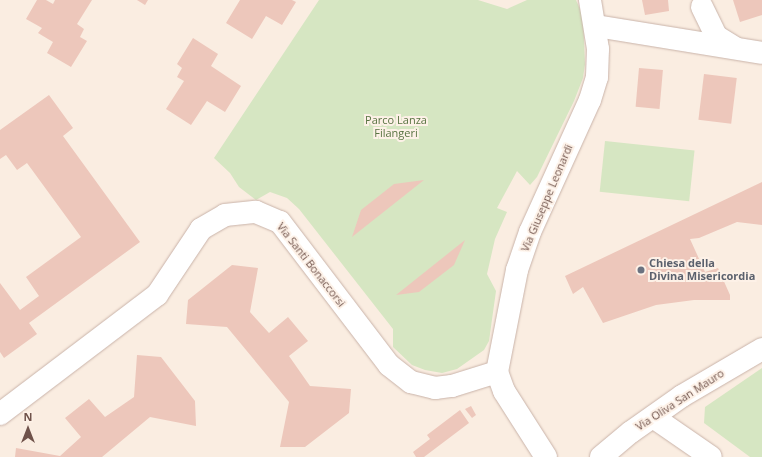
<!DOCTYPE html>
<style>
body{margin:0}
#map{position:relative;width:762px;height:457px;overflow:hidden;background:#faede1;font-family:"Open Sans",sans-serif}
div>[style]{position:absolute}
.green>*{inset:0;background:#d6e6c2;transform-origin:0 0}
.building>*{inset:0;background:#edc7bb;transform-origin:0 0}
.roads{filter:drop-shadow(0 0 1px #c9b3a9) drop-shadow(0 0 1px #c9b3a9)}
.minor>*{height:22px;margin:-11px;padding:0 11px;transform-origin:11px;border-radius:11px;background:#fff}
.dots>*{width:11px;height:11px;translate:-50% -50%;box-sizing:border-box;border:2px solid #fdf1e7;border-radius:50%}
span{translate:-50% -50%;white-space:nowrap;text-align:center;line-height:1.15;-webkit-text-stroke:4px #fdf1e7;paint-order:stroke}
.park-label{font-size:11px;color:#5a7443}
.street-label{font-size:11px;color:#6f524a}
.worship-label{font-size:11px;color:#5b616d;font-weight:700}
.left{translate:0 -50%;text-align:left}
.north{position:absolute;left:8px;top:409px;width:40px;height:40px;-webkit-text-stroke:3px #fdf1e7;paint-order:stroke;rotate:0deg;font-size:11px;font-weight:700;line-height:16px;text-align:center;color:#6f524a}
.north::after{content:'';display:block;margin:auto;width:14px;height:18px;background:#6f524a;clip-path:polygon(50% 0,100% 100%,50% 72%,0 100%)}
</style>
<div id="map">
<div class="green">
<i style="clip-path:polygon(319px 0,478px 0,507px 9px,527px 0,576px 0,583px 16px,585px 64px,583px 78px,574px 101px,537px 177px,530px 185px,517px 171px,497px 208px,507px 212px,495px 239px,487px 274px,496px 291px,489px 341px,484px 350px,457px 369px,442px 373px,425px 370px,412px 365px,393px 347px,393px 329px,299px 209px,287px 198px,270px 192px,256px 200px,239px 187px,230px 173px,214px 158px)"></i>
<i style="left:605px;top:141px;width:90px;height:51px;rotate:6deg"></i>
<i style="clip-path:polygon(762px 368px,762px 457px,750px 457px,704px 423px,705px 407px)"></i>
</div>
<div class="building">
<i style="clip-path:polygon(37px 0,46px 0,53px 4px,55px 0,92px 0,77px 24px,84px 29px,80px 37px,87px 41px,71px 67px,47px 53px,53px 42px,38px 33px,42px 28px,26px 19px)"></i>
<i style="clip-path:polygon(137px 0,148px 0,145px 5px)"></i>
<i style="clip-path:polygon(240px 0,292px 0,296px 2px,282px 25px,266px 16px,252px 39px,226px 23px)"></i>
<i style="clip-path:polygon(642px 0,668px 0,669px 11px,645px 15px)"></i>
<i style="clip-path:polygon(733px 0,762px 0,762px 15px,740px 22px)"></i>
<i style="clip-path:polygon(193px 38px,218px 54px,211px 66px,241px 86px,225px 112px,207px 101px,191px 125px,166px 109px,184px 81px,177px 77px,182px 68px,177px 64px)"></i>
<i style="left:639px;top:68px;width:24px;height:39px;rotate:5deg"></i>
<i style="left:704px;top:74px;width:33px;height:46px;rotate:7deg"></i>
<i style="clip-path:polygon(49px 95px,73px 128px,63px 136px,140px 242px,29px 323px,37px 334px,4px 358px,0 352px,0 283px,20px 310px,39px 296px,26px 277px,81px 237px,27px 163px,17px 170px,6px 155px,0 159px,0 130px)"></i>
<i style="clip-path:polygon(424px 180px,352px 237px,361px 210px,394px 184px)"></i>
<i style="clip-path:polygon(762px 182px,762px 225px,737px 222px,699px 238px,690px 239px,705px 272px,718px 268px,730px 295px,730px 300px,694px 300px,656px 305px,603px 323px,583px 287px,573px 294px,565px 276px)"></i>
<i style="clip-path:polygon(465px 240px,454px 265px,419px 292px,396px 295px)"></i>
<i style="clip-path:polygon(232px 265px,258px 268px,250px 312px,269px 333px,288px 317px,308px 341px,289px 356px,310px 386px,351px 389px,349px 413px,305px 447px,280px 447px,289px 402px,227px 327px,186px 324px,188px 300px)"></i>
<i style="clip-path:polygon(137px 355px,161px 357px,195px 401px,196px 426px,150px 417px,102px 457px,15px 457px,16px 448px,60px 456px,81px 437px,65px 418px,89px 399px,105px 417px,134px 397px)"></i>
<i style="clip-path:polygon(471px 406px,476px 415px,472px 418px,465px 409px)"></i>
<i style="clip-path:polygon(460px 410px,469px 423px,424px 457px,416px 457px,413px 452px,430px 439px,427px 435px)"></i>
</div>
<div class="roads">
<div class="minor">
<i style="left:702px;top:7px;width:32px;rotate:64deg"></i>
<i style="left:716px;top:36px;width:22px;rotate:32deg"></i>
<i style="left:596px;top:26px;width:168px;rotate:9.2deg"></i>
<i style="left:0;top:414px;width:197px;rotate:-37.2deg"></i>
<i style="left:157px;top:295px;width:79px;rotate:-56.3deg"></i>
<i style="left:201px;top:229px;width:28px;rotate:-30deg"></i>
<i style="left:225px;top:215px;width:31px;rotate:-6deg"></i>
<i style="left:256px;top:212px;width:26px;rotate:23deg"></i>
<i style="left:280px;top:222px;width:180px;rotate:52.7deg"></i>
<i style="left:389px;top:365px;width:28px;rotate:38deg"></i>
<i style="left:411px;top:382px;width:25px;rotate:14deg"></i>
<i style="left:435px;top:388px;width:17px;rotate:-7deg"></i>
<i style="left:452px;top:386px;width:47px;rotate:-17.3deg"></i>
<i style="left:653px;top:417px;width:70px;rotate:34.6deg"></i>
<i style="left:546px;top:457px;width:78px;rotate:-122.5deg"></i>
<i style="left:504px;top:391px;width:20px;rotate:-110deg"></i>
<i style="left:497px;top:372px;width:104px;rotate:-78.9deg"></i>
<i style="left:517px;top:270px;width:40px;rotate:-71.1deg"></i>
<i style="left:530px;top:232px;width:145px;rotate:-65.6deg"></i>
<i style="left:590px;top:100px;width:24px;rotate:-73deg"></i>
<i style="left:597px;top:77px;width:28px;rotate:-88deg"></i>
<i style="left:598px;top:49px;width:50px;rotate:-99.3deg"></i>
<i style="left:601px;top:457px;width:39px;rotate:-40deg"></i>
<i style="left:631px;top:432px;width:62px;rotate:-35.2deg"></i>
<i style="left:682px;top:396px;width:93px;rotate:-30.4deg"></i>
</div>
</div>
<div class="dots">
<i style="left:641px;top:270px;background:#6b7280"></i>
</div>
<div class="park-label">
<span style="left:396px;top:127px">Parco Lanza<br>Filangeri</span>
</div>
<div class="street-label">
<span style="left:547px;top:198px;rotate:-67deg">Via Giuseppe Leonardi</span>
<span style="left:311px;top:265px;rotate:52deg">Via Santi Bonaccorsi</span>
<span style="left:680px;top:400px;rotate:-33deg">Via Oliva San Mauro</span>
</div>
<div class="worship-label">
<span class="left" style="left:649px;top:270px">Chiesa della<br>Divina Misericordia</span>
</div>
<div class="north">N</div>
</div>
